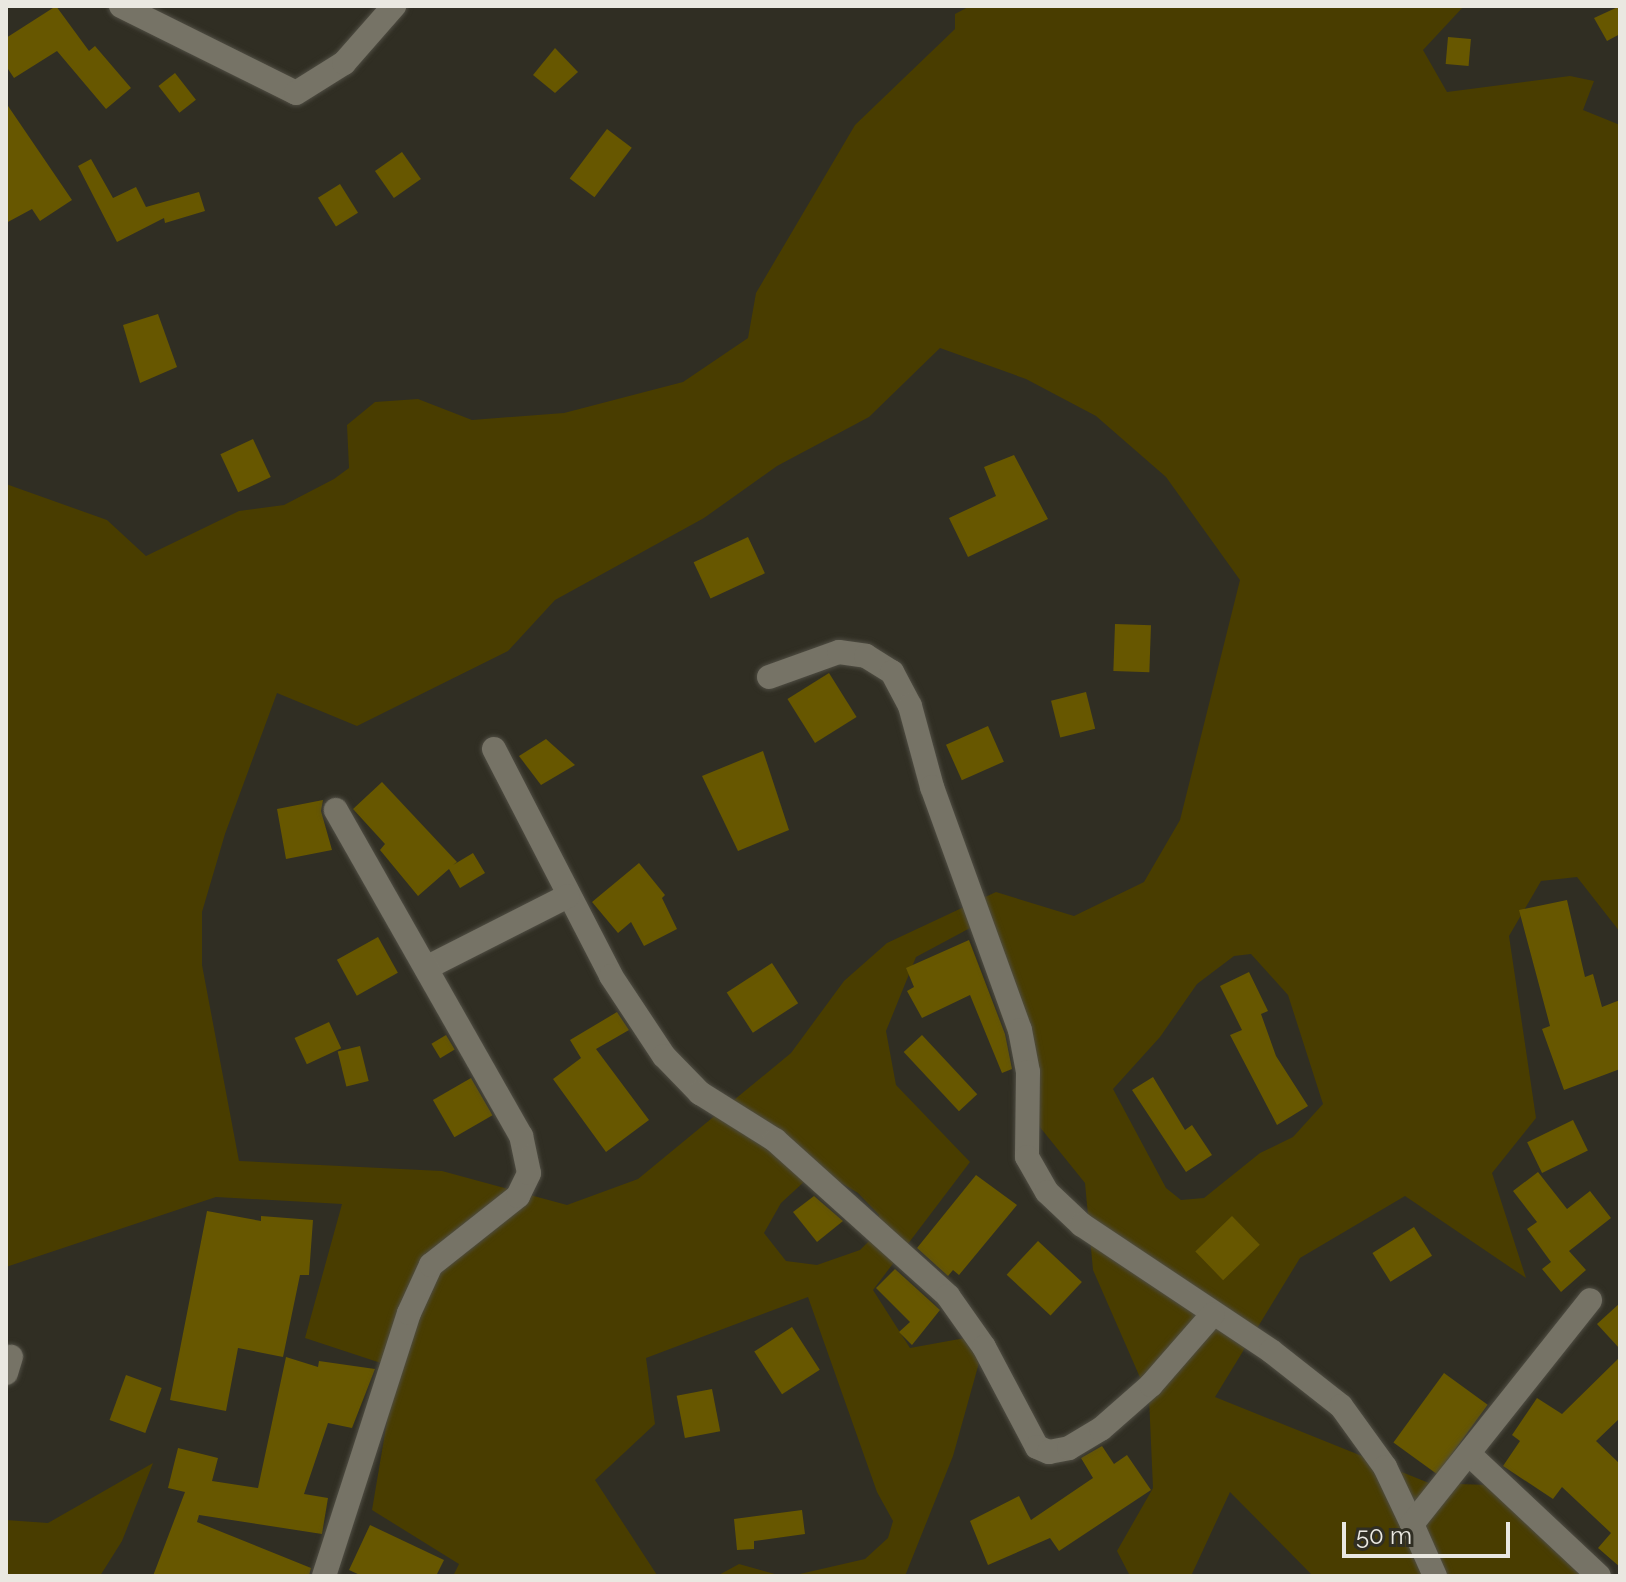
<!DOCTYPE html>
<style>
body{margin:0}
#map{position:relative;width:1626px;height:1582px;overflow:hidden;background:#302e23;font-family:Raleway,sans-serif}
div>[style]{position:absolute}
.green>*{inset:0;background:#493d00}
.building>*{inset:0;background:#675700;transform-origin:0 0}
.roads{filter:drop-shadow(0 0 2px #4f4d43) drop-shadow(0 0 2px #4f4d43)}
.minor>*{height:24px;margin:-12px;padding:0 12px;transform-origin:12px;border-radius:12px;background:#767366}
span{translate:-50% -50%;white-space:nowrap;text-align:center;line-height:1.15;-webkit-text-stroke:6px #302e23;paint-order:stroke}
.frame{position:absolute;inset:0;border:8px solid #eae8e1;pointer-events:none}
.scale{position:absolute;left:1342px;top:1522px;width:168px;height:36px;box-sizing:border-box;border:4px solid #eae8e1;border-top:0;padding-left:10px;font-size:24px;line-height:28px;white-space:nowrap;color:#eae8e1;-webkit-text-stroke:6px #302e23;paint-order:stroke}
</style>
<div id="map">
<div class="green">
<i style="clip-path:polygon(evenodd,970px 6px,1464px 6px,1423px 50px,1447px 92px,1570px 76px,1594px 81px,1583px 110px,1620px 125px,1620px 932px,1577px 877px,1541px 881px,1509px 936px,1536px 1118px,1492px 1173px,1526px 1278px,1405px 1196px,1300px 1258px,1215px 1397px,1429px 1483px,1489px 1485px,1581px 1576px,1313px 1576px,1230px 1492px,1191px 1576px,1130px 1576px,1117px 1551px,1153px 1488px,1149px 1398px,1093px 1270px,1085px 1183px,1039px 1126px,972px 927px,916px 957px,886px 1031px,896px 1085px,970px 1162px,873px 1290px,910px 1348px,987px 1334px,953px 1456px,905px 1576px,791px 1576px,865px 1559px,888px 1538px,893px 1521px,877px 1492px,808px 1297px,646px 1358px,655px 1424px,595px 1480px,657px 1575px,663px 1576px,453px 1576px,459px 1564px,372px 1510px,396px 1368px,305px 1338px,342px 1204px,216px 1197px,6px 1267px,6px 484px,107px 520px,146px 556px,239px 511px,284px 505px,334px 479px,349px 468px,347px 425px,375px 402px,418px 399px,472px 420px,564px 413px,683px 382px,748px 338px,756px 293px,855px 125px,955px 29px,955px 14px,970px 6px,940px 348px,1026px 379px,1096px 416px,1166px 477px,1240px 580px,1180px 820px,1144px 882px,1074px 916px,996px 892px,887px 943px,844px 981px,791px 1053px,638px 1179px,567px 1205px,442px 1171px,239px 1161px,202px 965px,202px 912px,225px 834px,277px 693px,357px 726px,508px 651px,555px 600px,704px 518px,777px 466px,869px 417px,940px 348px,970px 6px,1251px 954px,1288px 995px,1323px 1104px,1293px 1137px,1260px 1153px,1204px 1198px,1181px 1200px,1166px 1188px,1113px 1089px,1160px 1037px,1197px 984px,1234px 956px,1251px 954px,970px 6px,818px 1169px,858px 1193px,879px 1215px,870px 1240px,860px 1250px,817px 1265px,786px 1261px,764px 1233px,781px 1203px,818px 1169px)"></i>
<i style="clip-path:polygon(153px 1463px,122px 1541px,100px 1576px,6px 1576px,6px 1520px,48px 1523px)"></i>
<i style="clip-path:polygon(739px 1564px,782px 1576px,717px 1576px)"></i>
</div>
<div class="building">
<i style="clip-path:polygon(56px 6px,89px 51px,95px 46px,131px 88px,106px 109px,57px 51px,14px 78px,6px 66px,6px 38px)"></i>
<i style="clip-path:polygon(1620px 6px,1620px 34px,1607px 41px,1594px 18px)"></i>
<i style="left:1448px;top:37px;width:23px;height:27px;rotate:5deg"></i>
<i style="clip-path:polygon(555px 48px,578px 72px,555px 93px,533px 75px)"></i>
<i style="left:175px;top:73px;width:34px;height:21px;rotate:52deg"></i>
<i style="clip-path:polygon(6px 103px,72px 200px,40px 221px,32px 209px,6px 223px)"></i>
<i style="left:607px;top:129px;width:31px;height:62px;rotate:37deg"></i>
<i style="left:402px;top:152px;width:33px;height:33px;rotate:55deg"></i>
<i style="clip-path:polygon(91px 159px,113px 198px,136px 187px,146px 207px,199px 192px,205px 211px,165px 223px,164px 218px,117px 242px,78px 166px)"></i>
<i style="left:340px;top:184px;width:34px;height:26px;rotate:58deg"></i>
<i style="clip-path:polygon(158px 314px,177px 367px,140px 383px,123px 325px)"></i>
<i style="left:253px;top:439px;width:42px;height:36px;rotate:65deg"></i>
<i style="clip-path:polygon(1014px 455px,1048px 519px,968px 557px,949px 518px,996px 496px,984px 467px)"></i>
<i style="left:748px;top:537px;width:40px;height:60px;rotate:65deg"></i>
<i style="left:1115px;top:624px;width:36px;height:47px;rotate:2deg"></i>
<i style="left:829px;top:673px;width:52px;height:49px;rotate:58deg"></i>
<i style="left:1086px;top:692px;width:38px;height:36px;rotate:76deg"></i>
<i style="left:988px;top:726px;width:39px;height:46px;rotate:66deg"></i>
<i style="clip-path:polygon(546px 739px,575px 765px,541px 785px,519px 756px)"></i>
<i style="clip-path:polygon(763px 751px,789px 830px,738px 851px,702px 776px)"></i>
<i style="clip-path:polygon(382px 782px,457px 862px,453px 865px,473px 853px,485px 873px,460px 888px,449px 869px,418px 896px,380px 850px,385px 844px,353px 809px)"></i>
<i style="clip-path:polygon(323px 800px,321px 811px,332px 850px,286px 859px,277px 809px)"></i>
<i style="clip-path:polygon(639px 863px,665px 895px,662px 898px,677px 929px,644px 946px,631px 922px,618px 933px,592px 902px)"></i>
<i style="clip-path:polygon(1567px 900px,1585px 977px,1593px 974px,1602px 1007px,1620px 1000px,1620px 1069px,1564px 1090px,1542px 1029px,1550px 1026px,1519px 910px)"></i>
<i style="left:378px;top:937px;width:41px;height:47px;rotate:61deg"></i>
<i style="clip-path:polygon(969px 940px,1005px 1034px,1012px 1069px,1002px 1073px,970px 995px,922px 1018px,907px 991px,914px 987px,906px 968px)"></i>
<i style="left:772px;top:963px;width:48px;height:54px;rotate:57deg"></i>
<i style="clip-path:polygon(1249px 972px,1268px 1011px,1261px 1014px,1276px 1056px,1308px 1106px,1277px 1125px,1230px 1035px,1242px 1030px,1220px 986px)"></i>
<i style="clip-path:polygon(617px 1012px,629px 1030px,596px 1049px,649px 1120px,606px 1152px,553px 1079px,581px 1058px,570px 1040px)"></i>
<i style="left:329px;top:1022px;width:29px;height:38px;rotate:65deg"></i>
<i style="left:446px;top:1035px;width:17px;height:17px;rotate:59deg"></i>
<i style="left:922px;top:1035px;width:81px;height:25px;rotate:47deg"></i>
<i style="left:360px;top:1046px;width:36px;height:23px;rotate:76deg"></i>
<i style="clip-path:polygon(1153px 1077px,1185px 1130px,1192px 1125px,1212px 1155px,1186px 1172px,1132px 1090px)"></i>
<i style="left:471px;top:1078px;width:43px;height:44px;rotate:60deg"></i>
<i style="left:1573px;top:1120px;width:34px;height:51px;rotate:64deg"></i>
<i style="clip-path:polygon(1538px 1172px,1567px 1209px,1590px 1191px,1611px 1218px,1569px 1251px,1586px 1270px,1561px 1292px,1542px 1269px,1551px 1262px,1527px 1229px,1537px 1222px,1513px 1191px)"></i>
<i style="clip-path:polygon(976px 1175px,1017px 1205px,959px 1275px,953px 1270px,948px 1276px,917px 1248px)"></i>
<i style="clip-path:polygon(814px 1196px,843px 1221px,817px 1242px,793px 1212px)"></i>
<i style="clip-path:polygon(207px 1211px,261px 1221px,261px 1216px,313px 1220px,309px 1275px,300px 1275px,283px 1357px,238px 1348px,226px 1411px,170px 1400px)"></i>
<i style="left:1232px;top:1216px;width:40px;height:51px;rotate:46deg"></i>
<i style="left:1414px;top:1227px;width:34px;height:49px;rotate:58deg"></i>
<i style="left:1038px;top:1241px;width:60px;height:46px;rotate:43deg"></i>
<i style="clip-path:polygon(895px 1269px,940px 1310px,912px 1345px,899px 1332px,910px 1322px,876px 1288px)"></i>
<i style="clip-path:polygon(1620px 1303px,1620px 1349px,1597px 1324px)"></i>
<i style="left:792px;top:1327px;width:51px;height:45px;rotate:57deg"></i>
<i style="clip-path:polygon(286px 1357px,318px 1367px,319px 1361px,375px 1369px,352px 1428px,328px 1423px,304px 1494px,328px 1498px,322px 1534px,199px 1515px,197px 1522px,311px 1568px,309px 1576px,153px 1576px,185px 1492px,168px 1488px,178px 1448px,218px 1458px,212px 1481px,258px 1488px)"></i>
<i style="clip-path:polygon(1620px 1357px,1620px 1418px,1596px 1441px,1620px 1464px,1620px 1567px,1598px 1548px,1611px 1533px,1562px 1487px,1553px 1499px,1503px 1466px,1520px 1441px,1512px 1435px,1537px 1398px,1562px 1414px)"></i>
<i style="left:1444px;top:1373px;width:54px;height:86px;rotate:36deg"></i>
<i style="left:126px;top:1375px;width:38px;height:48px;rotate:20deg"></i>
<i style="left:712px;top:1389px;width:43px;height:36px;rotate:79deg"></i>
<i style="clip-path:polygon(1102px 1446px,1114px 1464px,1127px 1455px,1151px 1490px,1059px 1551px,1050px 1538px,988px 1565px,970px 1521px,1019px 1496px,1031px 1520px,1093px 1478px,1081px 1458px)"></i>
<i style="clip-path:polygon(802px 1510px,805px 1534px,754px 1541px,754px 1549px,737px 1550px,734px 1519px)"></i>
<i style="clip-path:polygon(370px 1525px,444px 1560px,436px 1576px,362px 1576px,349px 1570px)"></i>
</div>
<div class="roads">
<div class="minor">
<i style="left:121px;top:6px;width:195px;rotate:26.4deg"></i>
<i style="left:296px;top:93px;width:57px;rotate:-32deg"></i>
<i style="left:344px;top:63px;width:76px;rotate:-48.7deg"></i>
<i style="left:769px;top:677px;width:74px;rotate:-19.7deg"></i>
<i style="left:839px;top:652px;width:27px;rotate:8deg"></i>
<i style="left:866px;top:656px;width:31px;rotate:32deg"></i>
<i style="left:892px;top:672px;width:38px;rotate:62deg"></i>
<i style="left:910px;top:706px;width:84px;rotate:74.8deg"></i>
<i style="left:932px;top:787px;width:258px;rotate:70.1deg"></i>
<i style="left:1020px;top:1030px;width:43px;rotate:79.2deg"></i>
<i style="left:1028px;top:1072px;width:85px;rotate:90.7deg"></i>
<i style="left:1027px;top:1157px;width:40px;rotate:60.3deg"></i>
<i style="left:1047px;top:1192px;width:48px;rotate:43.3deg"></i>
<i style="left:1082px;top:1225px;width:227px;rotate:33.7deg"></i>
<i style="left:1271px;top:1351px;width:89px;rotate:38.2deg"></i>
<i style="left:1341px;top:1406px;width:75px;rotate:54.2deg"></i>
<i style="left:1385px;top:1467px;width:63px;rotate:64.7deg"></i>
<i style="left:494px;top:749px;width:255px;rotate:62.7deg"></i>
<i style="left:611px;top:976px;width:96px;rotate:56.5deg"></i>
<i style="left:664px;top:1056px;width:52px;rotate:45.8deg"></i>
<i style="left:700px;top:1093px;width:89px;rotate:32.1deg"></i>
<i style="left:775px;top:1140px;width:233px;rotate:42deg"></i>
<i style="left:948px;top:1296px;width:62px;rotate:54.8deg"></i>
<i style="left:984px;top:1347px;width:113px;rotate:62.1deg"></i>
<i style="left:1037px;top:1447px;width:13px;rotate:23deg"></i>
<i style="left:1049px;top:1452px;width:20px;rotate:-11deg"></i>
<i style="left:1069px;top:1448px;width:37px;rotate:-31deg"></i>
<i style="left:1101px;top:1429px;width:67px;rotate:-41.3deg"></i>
<i style="left:1151px;top:1385px;width:94px;rotate:-48.9deg"></i>
<i style="left:426px;top:968px;width:159px;rotate:-26.9deg"></i>
<i style="left:6px;top:1373px;width:17px;rotate:-73deg"></i>
<i style="left:1469px;top:1454px;width:178px;rotate:43.2deg"></i>
<i style="left:324px;top:1576px;width:276px;rotate:-72.1deg"></i>
<i style="left:409px;top:1313px;width:53px;rotate:-65.4deg"></i>
<i style="left:431px;top:1265px;width:111px;rotate:-38.4deg"></i>
<i style="left:518px;top:1196px;width:25px;rotate:-64deg"></i>
<i style="left:529px;top:1173px;width:38px;rotate:-102deg"></i>
<i style="left:521px;top:1136px;width:375px;rotate:-119.6deg"></i>
<i style="left:1435px;top:1576px;width:57px;rotate:-113.9deg"></i>
<i style="left:1412px;top:1524px;width:286px;rotate:-51.5deg"></i>
</div>
</div>
<div class="frame"></div>
<div class="scale">50 m</div>
</div>
